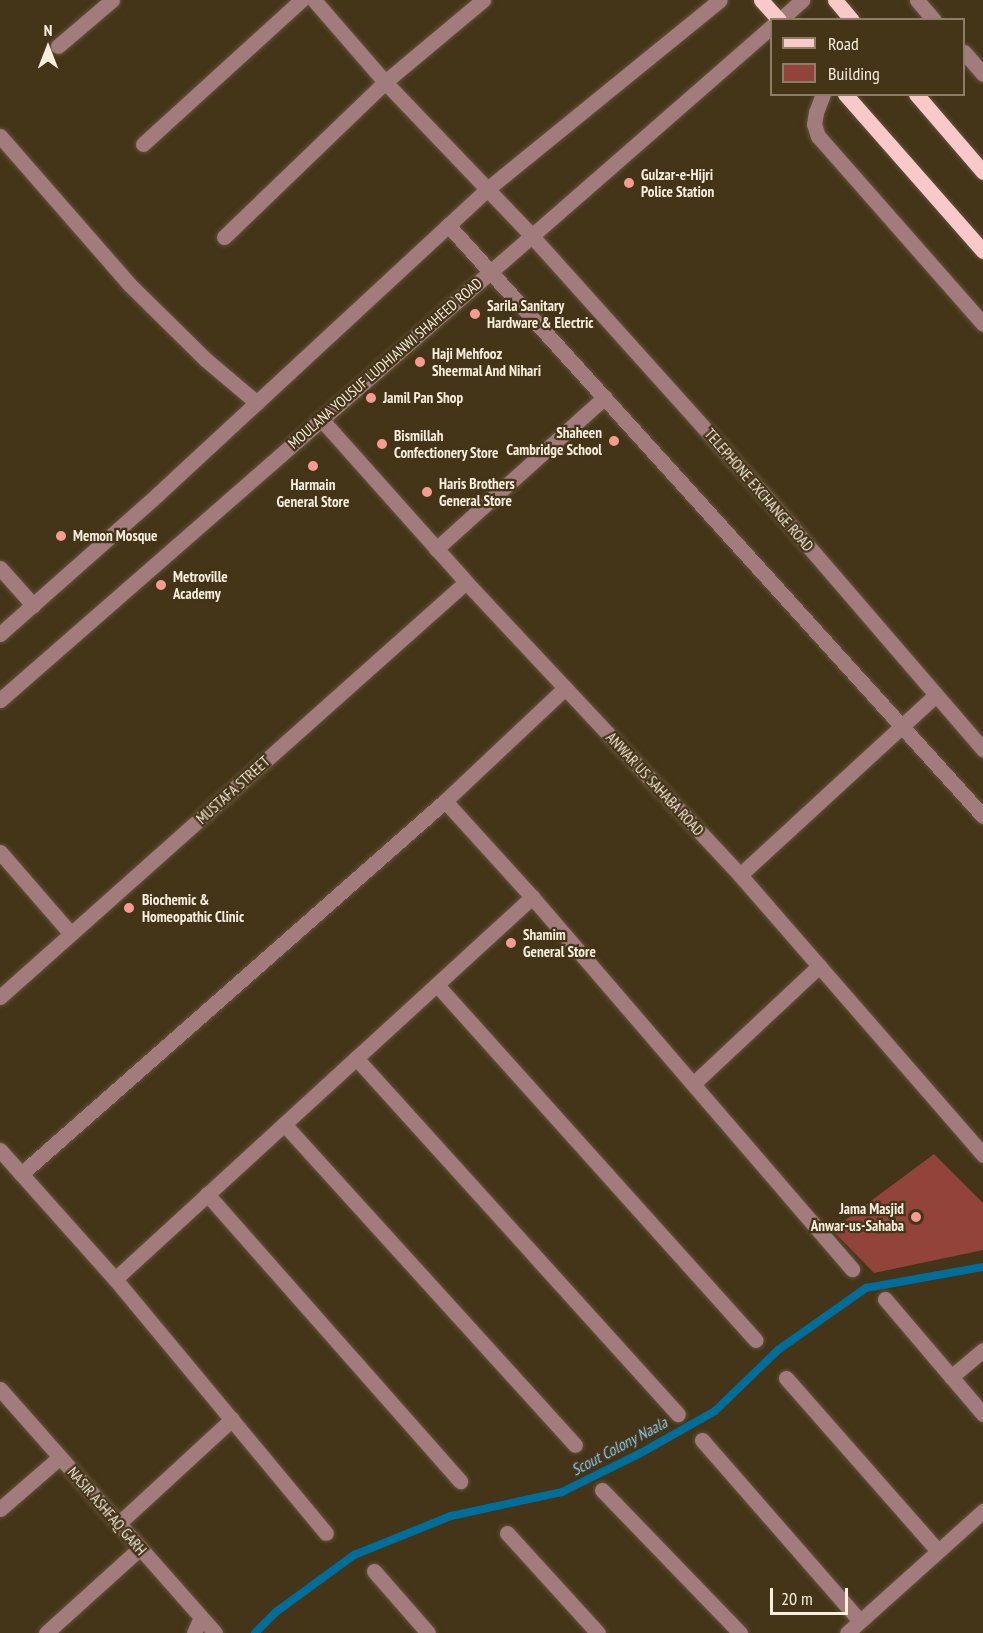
<!DOCTYPE html>
<style>
body{margin:0}
#map{position:relative;width:983px;height:1633px;overflow:hidden;background:#443418;font-family:"PT Sans Narrow",sans-serif}
div>[style]{position:absolute}
.stream>*{height:8px;margin:-4px;padding:0 4px;transform-origin:4px;border-radius:4px;background:#006e9b}
.building>*{inset:0;background:#93443a}
.roads{filter:drop-shadow(0 0 2px #615238) drop-shadow(0 0 2px #615238)}
.minor>*{height:15px;margin:-7.5px;padding:0 7.5px;transform-origin:7.5px;border-radius:7.5px;background:#a27b7d}
.major>*{height:15px;margin:-7.5px;padding:0 7.5px;transform-origin:7.5px;border-radius:7.5px;background:#f9c9ca}
.dots>*{width:16px;height:16px;translate:-50% -50%;box-sizing:border-box;border:3px solid #443418;border-radius:50%}
span{translate:-50% -50%;white-space:nowrap;text-align:center;line-height:1.15;-webkit-text-stroke:4.5px #443418;paint-order:stroke}
.poi-label{font-size:15px;color:#f7eedd;font-weight:700}
.left{translate:0 -50%;text-align:left}
.right{translate:-100% -50%;text-align:right}
.street-label{font-size:15px;color:#f7eedd}
.water-label{font-size:16px;color:#8dccf1;font-style:italic}
.legend{position:absolute;left:770px;top:18px;width:195px;height:78px;box-sizing:border-box;background:#443418;border:2px solid #8c7e67;margin:0;padding:8px 10px;list-style:none;font-size:18px;color:#f7eedd}
.legend li{display:flex;align-items:center;gap:12px;height:30px}
.legend b{width:30px;border:2px solid #8c7e67}
.north{position:absolute;left:18px;top:18px;width:60px;height:60px;-webkit-text-stroke:4px #443418;paint-order:stroke;rotate:0deg;font-size:16px;font-weight:700;line-height:24px;text-align:center;color:#f7eedd}
.north::after{content:'';display:block;margin:auto;width:21px;height:27px;background:#f7eedd;clip-path:polygon(50% 0,100% 100%,50% 72%,0 100%)}
.scale{position:absolute;left:770px;top:1588px;width:78px;height:27px;box-sizing:border-box;border:3px solid #f7eedd;border-top:0;padding-left:8px;font-size:18px;line-height:21px;white-space:nowrap;color:#f7eedd;-webkit-text-stroke:4px #443418;paint-order:stroke}
</style>
<div id="map">
<div class="stream">
<i style="left:255px;top:1633px;width:30px;rotate:-45deg"></i>
<i style="left:276px;top:1612px;width:97px;rotate:-36.2deg"></i>
<i style="left:354px;top:1555px;width:105px;rotate:-21.9deg"></i>
<i style="left:451px;top:1516px;width:114px;rotate:-12.2deg"></i>
<i style="left:562px;top:1492px;width:86px;rotate:-26.3deg"></i>
<i style="left:639px;top:1454px;width:87px;rotate:-29.5deg"></i>
<i style="left:715px;top:1411px;width:88px;rotate:-44.1deg"></i>
<i style="left:778px;top:1350px;width:108px;rotate:-35.2deg"></i>
<i style="left:866px;top:1288px;width:119px;rotate:-10.2deg"></i>
</div>
<div class="building">
<i style="clip-path:polygon(934px 1154px,983px 1203px,983px 1250px,874px 1273px,832px 1230px)"></i>
</div>
<div class="roads">
<div class="minor">
<i style="left:314px;top:0;width:108px;rotate:49.1deg"></i>
<i style="left:385px;top:82px;width:211px;rotate:46.3deg"></i>
<i style="left:531px;top:235px;width:352px;rotate:48.1deg"></i>
<i style="left:766px;top:497px;width:333px;rotate:49.3deg"></i>
<i style="left:917px;top:0;width:26px;rotate:50deg"></i>
<i style="left:780px;top:20px;width:30px;rotate:-42deg"></i>
<i style="left:58px;top:46px;width:71px;rotate:-40.4deg"></i>
<i style="left:964px;top:52px;width:29px;rotate:49deg"></i>
<i style="left:823px;top:94px;width:19px;rotate:111deg"></i>
<i style="left:816px;top:112px;width:12px;rotate:99deg"></i>
<i style="left:814px;top:124px;width:13px;rotate:72deg"></i>
<i style="left:818px;top:136px;width:250px;rotate:48.7deg"></i>
<i style="left:0;top:136px;width:196px;rotate:48.9deg"></i>
<i style="left:129px;top:284px;width:107px;rotate:44.6deg"></i>
<i style="left:205px;top:359px;width:68px;rotate:40.2deg"></i>
<i style="left:143px;top:144px;width:214px;rotate:-42.3deg"></i>
<i style="left:448px;top:225px;width:797px;rotate:47.85deg"></i>
<i style="left:224px;top:237px;width:223px;rotate:-43.9deg"></i>
<i style="left:385px;top:82px;width:128px;rotate:-39.9deg"></i>
<i style="left:321px;top:419px;width:218px;rotate:48.3deg"></i>
<i style="left:466px;top:582px;width:401px;rotate:46.9deg"></i>
<i style="left:740px;top:875px;width:371px;rotate:49deg"></i>
<i style="left:436px;top:549px;width:227px;rotate:-42deg"></i>
<i style="left:0;top:568px;width:50px;rotate:48.3deg"></i>
<i style="left:0;top:634px;width:211px;rotate:-41.5deg"></i>
<i style="left:158px;top:494px;width:447px;rotate:-42.8deg"></i>
<i style="left:486px;top:190px;width:301px;rotate:-39.1deg"></i>
<i style="left:0;top:700px;width:1025px;rotate:-41.12deg"></i>
<i style="left:445px;top:801px;width:130px;rotate:47.8deg"></i>
<i style="left:532px;top:897px;width:491px;rotate:49.3deg"></i>
<i style="left:0;top:852px;width:108px;rotate:49.1deg"></i>
<i style="left:740px;top:875px;width:266px;rotate:-42.6deg"></i>
<i style="left:437px;top:985px;width:477px;rotate:48.1deg"></i>
<i style="left:0;top:997px;width:624px;rotate:-41.69deg"></i>
<i style="left:356px;top:1058px;width:480px;rotate:47.9deg"></i>
<i style="left:693px;top:1084px;width:173px;rotate:-43.1deg"></i>
<i style="left:284px;top:1124px;width:433px;rotate:47.8deg"></i>
<i style="left:0;top:1150px;width:173px;rotate:48.3deg"></i>
<i style="left:115px;top:1279px;width:330px;rotate:50.3deg"></i>
<i style="left:21px;top:1174px;width:565px;rotate:-41.34deg"></i>
<i style="left:445px;top:801px;width:165px;rotate:-43.3deg"></i>
<i style="left:207px;top:1194px;width:383px;rotate:48.6deg"></i>
<i style="left:115px;top:1279px;width:566px;rotate:-42.49deg"></i>
<i style="left:885px;top:1299px;width:151px;rotate:49.6deg"></i>
<i style="left:951px;top:1377px;width:42px;rotate:-40.2deg"></i>
<i style="left:786px;top:1378px;width:230px;rotate:48.7deg"></i>
<i style="left:0;top:1389px;width:325px;rotate:48.6deg"></i>
<i style="left:702px;top:1440px;width:240px;rotate:48.9deg"></i>
<i style="left:602px;top:1490px;width:199px;rotate:46deg"></i>
<i style="left:0;top:1509px;width:79px;rotate:-40.9deg"></i>
<i style="left:118px;top:1524px;width:155px;rotate:-42.6deg"></i>
<i style="left:507px;top:1533px;width:135px;rotate:47.7deg"></i>
<i style="left:374px;top:1571px;width:82px;rotate:48.9deg"></i>
<i style="left:46px;top:1633px;width:127px;rotate:-42.1deg"></i>
<i style="left:194px;top:1633px;width:17px;rotate:-66deg"></i>
<i style="left:847px;top:1633px;width:183px;rotate:-41.9deg"></i>
</div>
<div class="major">
<i style="left:761px;top:0;width:27px;rotate:48deg"></i>
<i style="left:835px;top:0;width:26px;rotate:50deg"></i>
<i style="left:845px;top:94px;width:209px;rotate:48.7deg"></i>
<i style="left:916px;top:94px;width:103px;rotate:49.3deg"></i>
</div>
</div>
<div class="dots">
<i style="left:629px;top:183px;background:#f59c92"></i>
<i style="left:475px;top:314px;background:#f59c92"></i>
<i style="left:420px;top:362px;background:#f59c92"></i>
<i style="left:371px;top:398px;background:#f59c92"></i>
<i style="left:614px;top:441px;background:#f59c92"></i>
<i style="left:382px;top:444px;background:#f59c92"></i>
<i style="left:313px;top:466px;background:#f59c92"></i>
<i style="left:427px;top:492px;background:#f59c92"></i>
<i style="left:61px;top:536px;background:#f59c92"></i>
<i style="left:161px;top:585px;background:#f59c92"></i>
<i style="left:129px;top:908px;background:#f59c92"></i>
<i style="left:511px;top:943px;background:#f59c92"></i>
<i style="left:916px;top:1217px;background:#f59c92"></i>
</div>
<div class="poi-label">
<span class="left" style="left:641px;top:183px">Gulzar-e-Hijri<br>Police Station</span>
<span class="left" style="left:487px;top:314px">Sarila Sanitary<br>Hardware &amp; Electric</span>
<span class="left" style="left:432px;top:362px">Haji Mehfooz<br>Sheermal And Nihari</span>
<span class="left" style="left:383px;top:398px">Jamil Pan Shop</span>
<span class="right" style="left:602px;top:441px">Shaheen<br>Cambridge School</span>
<span class="left" style="left:394px;top:444px">Bismillah<br>Confectionery Store</span>
<span class="left" style="left:439px;top:492px">Haris Brothers<br>General Store</span>
<span style="left:313px;top:493px">Harmain<br>General Store</span>
<span class="left" style="left:73px;top:536px">Memon Mosque</span>
<span class="left" style="left:173px;top:585px">Metroville<br>Academy</span>
<span class="left" style="left:142px;top:908px">Biochemic &amp;<br>Homeopathic Clinic</span>
<span class="left" style="left:523px;top:943px">Shamim<br>General Store</span>
<span class="right" style="left:904px;top:1217px">Jama Masjid<br>Anwar-us-Sahaba</span>
</div>
<div class="street-label">
<span style="left:385px;top:363px;rotate:-41deg">MOULANA YOUSUF LUDHIANWI SHAHEED ROAD</span>
<span style="left:759px;top:490px;rotate:49deg">TELEPHONE EXCHANGE ROAD</span>
<span style="left:655px;top:784px;rotate:47deg">ANWAR US SAHABA ROAD</span>
<span style="left:233px;top:790px;rotate:-42deg">MUSTAFA STREET</span>
<span style="left:107px;top:1511px;rotate:49deg">NASIR ASHFAQ GARH</span>
</div>
<div class="water-label">
<span style="left:619px;top:1446px;rotate:-28deg">Scout Colony Naala</span>
</div>
<ul class="legend">
<li><b style="height:8px;background:#f9c9ca"></b>Road</li>
<li><b style="height:16px;background:#93443a"></b>Building</li>
</ul>
<div class="north">N</div>
<div class="scale">20 m</div>
</div>
